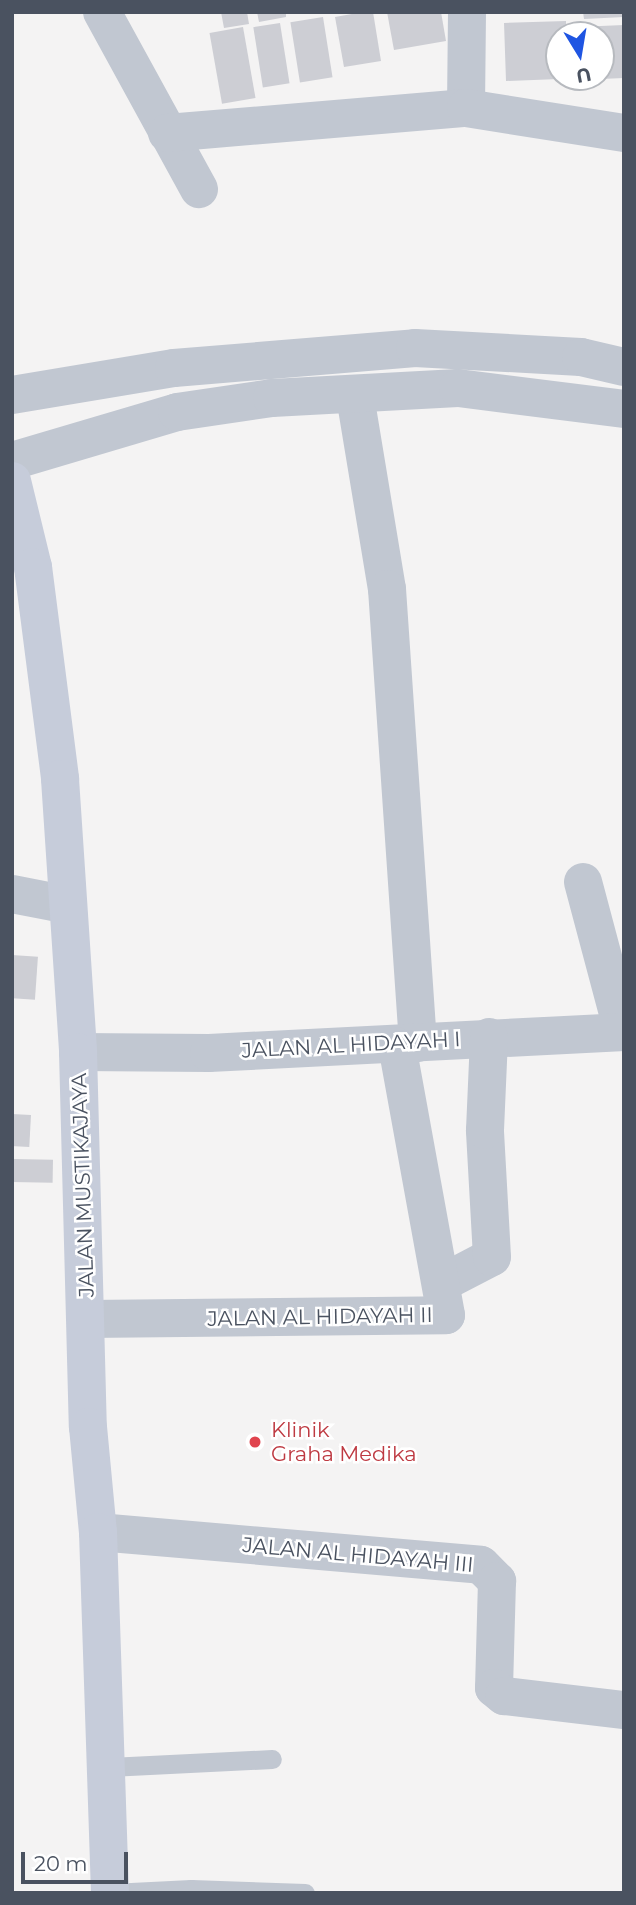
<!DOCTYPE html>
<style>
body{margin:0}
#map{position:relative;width:636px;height:1905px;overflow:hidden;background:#f4f3f3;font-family:Montserrat,sans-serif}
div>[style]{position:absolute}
.building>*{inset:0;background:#cdced4;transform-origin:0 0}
.service>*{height:19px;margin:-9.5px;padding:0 9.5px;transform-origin:9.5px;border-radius:9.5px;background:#c1c7d1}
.minor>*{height:38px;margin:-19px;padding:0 19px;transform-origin:19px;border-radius:19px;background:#c1c7d1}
.secondary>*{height:38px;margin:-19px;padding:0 19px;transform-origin:19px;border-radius:19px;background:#c6ccda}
.dots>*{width:19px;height:19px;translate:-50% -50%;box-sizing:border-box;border:4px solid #fff;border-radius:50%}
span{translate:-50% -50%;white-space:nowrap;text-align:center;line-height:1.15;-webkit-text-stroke:5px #fff;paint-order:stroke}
.street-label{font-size:21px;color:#4a5260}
.health-label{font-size:21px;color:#be3a42}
.left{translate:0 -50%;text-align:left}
.frame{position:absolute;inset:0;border:14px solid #4a5260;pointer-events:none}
.north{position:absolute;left:545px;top:21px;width:70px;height:70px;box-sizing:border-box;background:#fff;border:2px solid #b7babf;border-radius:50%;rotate:169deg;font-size:19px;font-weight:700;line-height:28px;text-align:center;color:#4a5260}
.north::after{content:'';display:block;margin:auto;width:24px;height:32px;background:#1f55e2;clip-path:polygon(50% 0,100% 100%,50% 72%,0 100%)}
.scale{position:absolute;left:21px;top:1852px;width:107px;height:32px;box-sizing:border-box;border:4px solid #4a5260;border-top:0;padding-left:9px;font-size:21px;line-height:24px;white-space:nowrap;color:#4a5260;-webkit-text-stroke:5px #fff;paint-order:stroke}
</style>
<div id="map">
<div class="building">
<i style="clip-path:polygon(221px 12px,247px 12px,249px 24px,224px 28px)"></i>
<i style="clip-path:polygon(257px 12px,286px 12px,286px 17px,259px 22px)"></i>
<i style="clip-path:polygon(363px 12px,373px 12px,381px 61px,344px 67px,335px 17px)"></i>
<i style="clip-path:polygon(387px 12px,441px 12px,446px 41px,394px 50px)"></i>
<i style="clip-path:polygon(583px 12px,624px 12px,624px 17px,584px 19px)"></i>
<i style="left:323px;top:17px;width:61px;height:33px;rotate:81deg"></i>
<i style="clip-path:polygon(566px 21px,566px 35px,559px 35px,559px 79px,506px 81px,504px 23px)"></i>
<i style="left:280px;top:23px;width:61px;height:27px;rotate:81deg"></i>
<i style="clip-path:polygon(624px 25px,624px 78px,601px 79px,601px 35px,577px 35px,577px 27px)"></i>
<i style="left:243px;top:27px;width:72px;height:34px;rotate:80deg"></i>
<i style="left:12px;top:955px;width:26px;height:43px;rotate:4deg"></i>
<i style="left:12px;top:1114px;width:19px;height:32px;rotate:3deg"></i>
<i style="left:12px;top:1159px;width:41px;height:23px;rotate:1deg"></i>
</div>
<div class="service">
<i style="left:109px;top:1767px;width:163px;rotate:-2.8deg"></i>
<i style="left:111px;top:1893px;width:80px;rotate:-2.9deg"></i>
<i style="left:191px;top:1889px;width:114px;rotate:2deg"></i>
</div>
<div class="minor">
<i style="left:102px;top:12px;width:202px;rotate:61.3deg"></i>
<i style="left:466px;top:108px;width:96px;rotate:-89.4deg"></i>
<i style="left:167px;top:133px;width:300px;rotate:-4.8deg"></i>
<i style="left:466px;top:108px;width:160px;rotate:9deg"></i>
<i style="left:12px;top:395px;width:164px;rotate:-9.5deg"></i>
<i style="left:174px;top:368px;width:242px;rotate:-4.7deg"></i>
<i style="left:415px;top:348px;width:166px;rotate:3.1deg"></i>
<i style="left:581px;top:357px;width:44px;rotate:13.1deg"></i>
<i style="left:355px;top:396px;width:196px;rotate:80.6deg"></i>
<i style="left:387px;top:589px;width:455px;rotate:86.1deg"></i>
<i style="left:12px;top:461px;width:172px;rotate:-16.5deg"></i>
<i style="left:177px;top:412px;width:96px;rotate:-8.4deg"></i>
<i style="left:272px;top:398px;width:186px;rotate:-3.1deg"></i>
<i style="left:458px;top:388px;width:167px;rotate:7.2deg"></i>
<i style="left:583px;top:882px;width:155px;rotate:75.1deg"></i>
<i style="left:12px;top:894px;width:57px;rotate:11.1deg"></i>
<i style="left:78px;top:1052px;width:131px;rotate:0.4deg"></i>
<i style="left:209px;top:1053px;width:416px;rotate:-2.9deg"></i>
<i style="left:442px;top:1283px;width:56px;rotate:-27.5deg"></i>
<i style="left:492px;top:1257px;width:127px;rotate:-93.2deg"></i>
<i style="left:485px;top:1130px;width:93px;rotate:-87.5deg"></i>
<i style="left:87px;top:1319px;width:359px;rotate:-0.6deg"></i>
<i style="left:446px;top:1315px;width:273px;rotate:-100.3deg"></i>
<i style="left:98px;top:1532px;width:384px;rotate:4.9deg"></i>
<i style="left:481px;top:1565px;width:23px;rotate:45deg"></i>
<i style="left:497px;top:1581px;width:107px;rotate:91.6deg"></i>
<i style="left:494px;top:1688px;width:13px;rotate:39deg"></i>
<i style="left:504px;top:1696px;width:121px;rotate:6.7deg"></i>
</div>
<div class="secondary">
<i style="left:12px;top:481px;width:89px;rotate:76.3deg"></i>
<i style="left:33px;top:567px;width:214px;rotate:82.7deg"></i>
<i style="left:60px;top:779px;width:274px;rotate:86.2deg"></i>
<i style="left:78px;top:1052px;width:375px;rotate:88.5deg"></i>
<i style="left:88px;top:1427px;width:105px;rotate:84.6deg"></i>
<i style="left:98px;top:1532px;width:361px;rotate:88.1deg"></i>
</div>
<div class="dots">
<i style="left:255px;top:1442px;background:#e0444e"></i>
</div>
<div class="street-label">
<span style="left:351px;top:1045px;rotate:-3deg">JALAN AL HIDAYAH I</span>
<span style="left:83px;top:1185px;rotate:-92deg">JALAN MUSTIKAJAYA</span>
<span style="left:320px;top:1317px;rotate:-1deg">JALAN AL HIDAYAH II</span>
<span style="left:358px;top:1555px;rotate:5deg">JALAN AL HIDAYAH III</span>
</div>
<div class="health-label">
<span class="left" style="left:271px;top:1442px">Klinik<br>Graha Medika</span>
</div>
<div class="frame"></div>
<div class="north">U</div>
<div class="scale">20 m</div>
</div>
